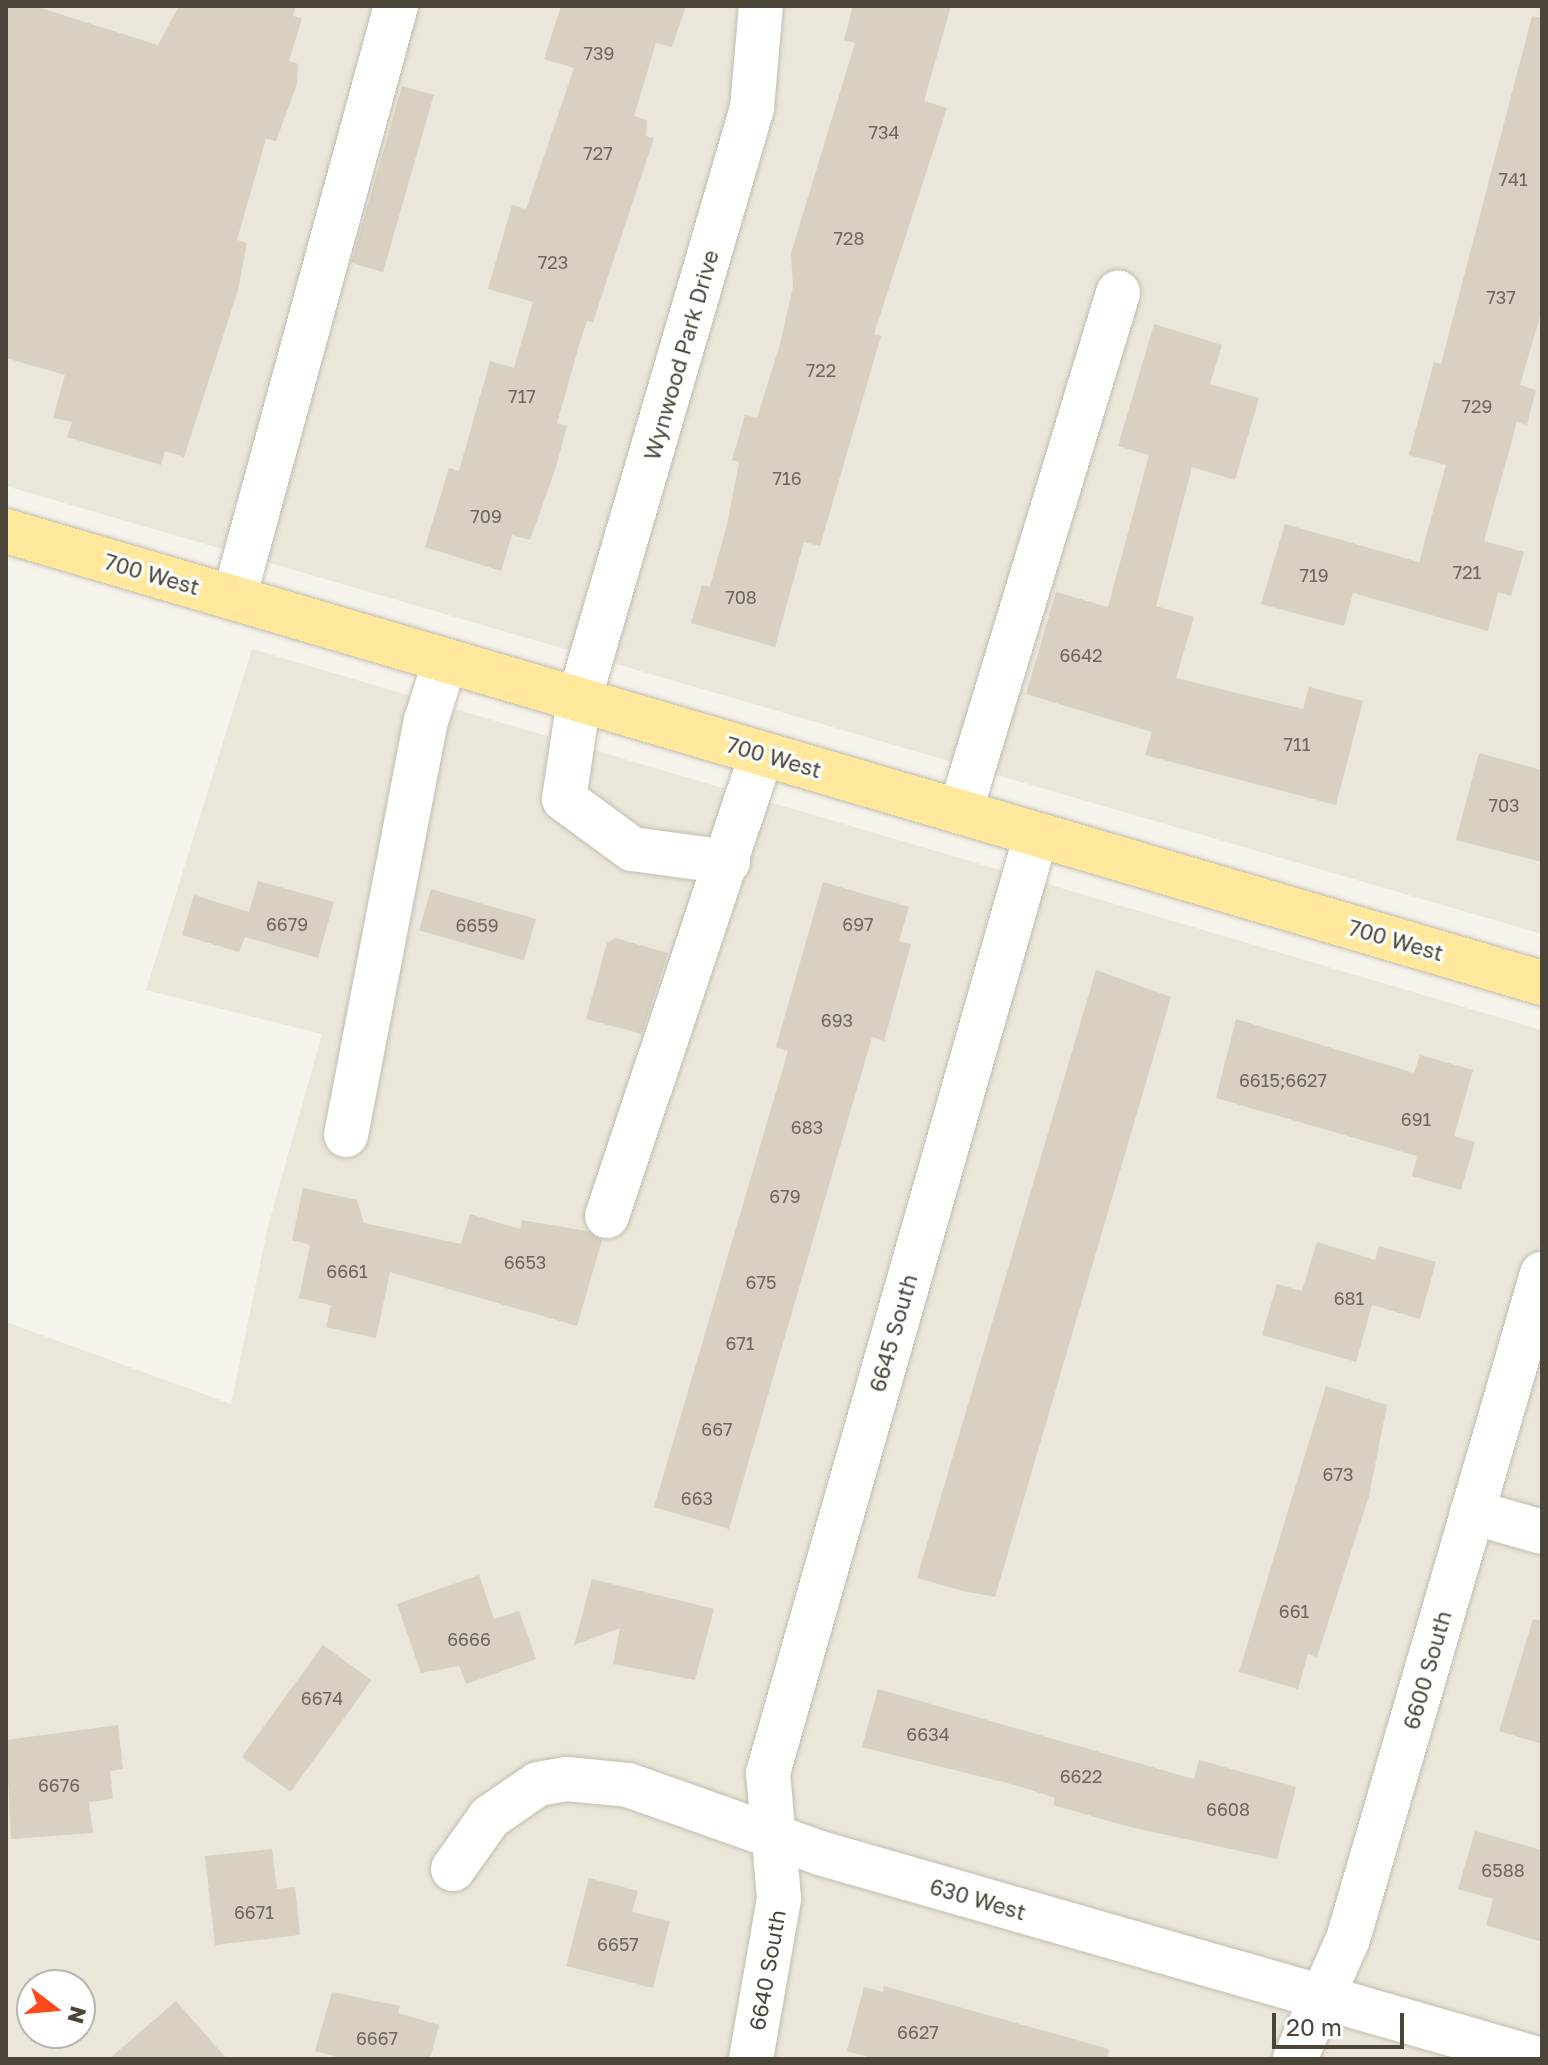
<!DOCTYPE html>
<style>
body{margin:0}
#map{position:relative;width:1548px;height:2065px;overflow:hidden;background:#f6f3ec;font-family:"Golos Text",sans-serif}
div>[style]{position:absolute}
.residential>*{inset:0;background:#eae6da}
.building>*{inset:0;background:#d8d0c1;transform-origin:0 0}
.roads{filter:drop-shadow(0 0 2px #c2bcae) drop-shadow(0 0 2px #c2bcae)}
.minor>*{height:44px;margin:-22px;padding:0 22px;transform-origin:22px;border-radius:22px;background:#fff}
.major>*{height:44px;margin:-22px;padding:0 22px;transform-origin:22px;border-radius:22px;background:#ffe89c}
span{translate:-50% -50%;white-space:nowrap;text-align:center;line-height:1.15;-webkit-text-stroke:6px #fff;paint-order:stroke}
.number-label{font-size:18px;color:#6e685b}
.number-label span{-webkit-text-stroke-width:0}
.street-label{font-size:22px;color:#4b4539}
.frame{position:absolute;inset:0;border:8px solid #4b4539;pointer-events:none}
.north{position:absolute;left:16px;top:1969px;width:80px;height:80px;box-sizing:border-box;background:#fff;border:2px solid #b7b5b0;border-radius:50%;rotate:106deg;font-size:22px;font-weight:700;line-height:32px;text-align:center;color:#4b4539}
.north::after{content:'';display:block;margin:auto;width:28px;height:36px;background:#fd491b;clip-path:polygon(50% 0,100% 100%,50% 72%,0 100%)}
.scale{position:absolute;left:1272px;top:2013px;width:132px;height:36px;box-sizing:border-box;border:4px solid #4b4539;border-top:0;padding-left:10px;font-size:24px;line-height:28px;white-space:nowrap;color:#4b4539;-webkit-text-stroke:6px #fff;paint-order:stroke}
</style>
<div id="map">
<div class="residential">
<i style="clip-path:polygon(6px 6px,1542px 6px,1542px 934px,6px 486px)"></i>
<i style="clip-path:polygon(evenodd,252px 649px,1542px 1030px,1542px 2059px,6px 2059px,6px 1322px,231px 1404px,268px 1226px,322px 1034px,146px 990px,252px 649px,32px 1985px,80px 1985px,80px 2033px,32px 2033px,32px 1985px)"></i>
</div>
<div class="building">
<i style="clip-path:polygon(6px 6px,34px 6px,158px 45px,179px 6px,296px 6px,293px 16px,302px 18px,289px 61px,298px 64px,297px 84px,276px 141px,266px 139px,237px 240px,247px 243px,238px 290px,184px 457px,165px 451px,161px 465px,67px 437px,72px 422px,53px 418px,65px 375px,6px 358px)"></i>
<i style="clip-path:polygon(561px 6px,686px 6px,672px 47px,656px 43px,634px 116px,647px 120px,646px 136px,654px 138px,593px 322px,587px 321px,580px 342px,557px 423px,567px 426px,555px 470px,530px 540px,512px 535px,501px 571px,425px 547px,449px 468px,459px 471px,490px 361px,514px 368px,533px 302px,488px 289px,512px 205px,526px 209px,574px 68px,544px 59px)"></i>
<i style="clip-path:polygon(853px 6px,951px 6px,924px 101px,947px 108px,874px 334px,881px 336px,820px 546px,804px 542px,775px 647px,691px 623px,702px 585px,710px 587px,728px 520px,739px 462px,732px 460px,745px 415px,757px 418px,780px 344px,793px 287px,791px 253px,855px 43px,844px 40px)"></i>
<i style="clip-path:polygon(1532px 16px,1542px 18px,1542px 310px,1520px 385px,1536px 390px,1527px 425px,1517px 422px,1484px 541px,1524px 552px,1511px 596px,1498px 592px,1488px 631px,1353px 593px,1344px 626px,1261px 604px,1285px 524px,1419px 562px,1446px 465px,1409px 455px,1434px 362px,1441px 364px)"></i>
<i style="left:402px;top:86px;width:33px;height:184px;rotate:16deg"></i>
<i style="clip-path:polygon(1154px 324px,1222px 345px,1210px 384px,1259px 398px,1235px 480px,1192px 467px,1156px 606px,1194px 617px,1176px 678px,1303px 709px,1309px 687px,1363px 701px,1336px 805px,1145px 755px,1152px 732px,1026px 694px,1056px 592px,1108px 607px,1149px 455px,1118px 446px)"></i>
<i style="clip-path:polygon(1479px 753px,1542px 770px,1542px 862px,1456px 840px)"></i>
<i style="clip-path:polygon(258px 881px,334px 902px,318px 958px,245px 937px,239px 952px,182px 935px,194px 895px,249px 912px)"></i>
<i style="clip-path:polygon(823px 882px,909px 907px,899px 941px,911px 944px,884px 1041px,872px 1037px,729px 1529px,654px 1507px,788px 1051px,776px 1047px)"></i>
<i style="left:431px;top:889px;width:109px;height:43px;rotate:16deg"></i>
<i style="clip-path:polygon(615px 938px,668px 953px,642px 1034px,586px 1019px,607px 943px)"></i>
<i style="clip-path:polygon(1096px 970px,1171px 997px,995px 1597px,963px 1591px,917px 1578px)"></i>
<i style="clip-path:polygon(1236px 1019px,1414px 1073px,1420px 1055px,1473px 1070px,1454px 1136px,1475px 1142px,1461px 1190px,1412px 1176px,1417px 1156px,1216px 1098px)"></i>
<i style="clip-path:polygon(303px 1188px,357px 1200px,364px 1223px,461px 1244px,470px 1214px,520px 1229px,522px 1220px,587px 1231px,602px 1240px,577px 1326px,390px 1272px,376px 1338px,326px 1327px,331px 1305px,299px 1298px,310px 1245px,292px 1240px)"></i>
<i style="clip-path:polygon(1317px 1242px,1375px 1260px,1379px 1246px,1436px 1262px,1420px 1319px,1372px 1305px,1356px 1362px,1262px 1335px,1277px 1284px,1302px 1291px)"></i>
<i style="clip-path:polygon(1326px 1386px,1387px 1405px,1369px 1496px,1317px 1657px,1308px 1654px,1298px 1689px,1239px 1672px)"></i>
<i style="clip-path:polygon(479px 1575px,494px 1619px,519px 1611px,536px 1659px,466px 1684px,459px 1666px,421px 1673px,397px 1604px)"></i>
<i style="clip-path:polygon(592px 1579px,714px 1609px,695px 1680px,613px 1664px,620px 1628px,574px 1645px)"></i>
<i style="clip-path:polygon(1533px 1619px,1542px 1621px,1542px 1744px,1499px 1731px)"></i>
<i style="left:323px;top:1645px;width:60px;height:138px;rotate:36deg"></i>
<i style="clip-path:polygon(878px 1689px,1194px 1779px,1199px 1760px,1296px 1787px,1277px 1859px,1130px 1827px,1053px 1805px,1055px 1798px,1015px 1785px,862px 1747px)"></i>
<i style="clip-path:polygon(118px 1725px,123px 1769px,110px 1771px,113px 1799px,89px 1802px,93px 1833px,11px 1839px,6px 1740px)"></i>
<i style="clip-path:polygon(1475px 1831px,1542px 1850px,1542px 1942px,1486px 1925px,1493px 1899px,1458px 1889px)"></i>
<i style="clip-path:polygon(272px 1849px,277px 1889px,295px 1887px,300px 1935px,215px 1945px,205px 1856px)"></i>
<i style="clip-path:polygon(589px 1878px,638px 1891px,632px 1912px,670px 1921px,653px 1988px,566px 1966px)"></i>
<i style="clip-path:polygon(884px 1986px,1109px 2049px,1107px 2059px,875px 2059px,847px 2051px,864px 1987px,883px 1992px)"></i>
<i style="clip-path:polygon(332px 1992px,400px 2006px,398px 2013px,439px 2025px,430px 2059px,344px 2059px,315px 2051px)"></i>
<i style="clip-path:polygon(176px 2001px,227px 2059px,109px 2059px)"></i>
</div>
<div class="roads">
<div class="minor">
<i style="left:234px;top:598px;width:614px;rotate:-74.7deg"></i>
<i style="left:960px;top:812px;width:543px;rotate:-73.07deg"></i>
<i style="left:728px;top:862px;width:97px;rotate:-172.3deg"></i>
<i style="left:632px;top:849px;width:84px;rotate:-143.7deg"></i>
<i style="left:564px;top:799px;width:100px;rotate:-81.4deg"></i>
<i style="left:579px;top:700px;width:617px;rotate:-73.71deg"></i>
<i style="left:752px;top:108px;width:102px;rotate:-85deg"></i>
<i style="left:346px;top:1135px;width:422px;rotate:-79.1deg"></i>
<i style="left:426px;top:721px;width:63px;rotate:-72.4deg"></i>
<i style="left:607px;top:1216px;width:487px;rotate:-71.5deg"></i>
<i style="left:1472px;top:1512px;width:73px;rotate:15.9deg"></i>
<i style="left:453px;top:1869px;width:64px;rotate:-54.6deg"></i>
<i style="left:490px;top:1817px;width:58px;rotate:-34.5deg"></i>
<i style="left:538px;top:1784px;width:29px;rotate:-10deg"></i>
<i style="left:567px;top:1779px;width:61px;rotate:5.6deg"></i>
<i style="left:628px;top:1785px;width:204px;rotate:19.5deg"></i>
<i style="left:820px;top:1853px;width:747px;rotate:16.01deg"></i>
<i style="left:751px;top:2059px;width:163px;rotate:-80.1deg"></i>
<i style="left:779px;top:1898px;width:125px;rotate:-95deg"></i>
<i style="left:768px;top:1773px;width:976px;rotate:-74.05deg"></i>
<i style="left:1295px;top:2059px;width:131px;rotate:-66.2deg"></i>
<i style="left:1348px;top:1939px;width:693px;rotate:-73.74deg"></i>
</div>
<div class="major">
<i style="left:6px;top:531px;width:1601px;rotate:16.4deg"></i>
</div>
</div>
<div class="number-label">
<span style="left:599px;top:53px">739</span>
<span style="left:884px;top:132px">734</span>
<span style="left:598px;top:153px">727</span>
<span style="left:1513px;top:179px">741</span>
<span style="left:849px;top:238px">728</span>
<span style="left:553px;top:262px">723</span>
<span style="left:1501px;top:297px">737</span>
<span style="left:821px;top:370px">722</span>
<span style="left:522px;top:396px">717</span>
<span style="left:1477px;top:406px">729</span>
<span style="left:787px;top:478px">716</span>
<span style="left:486px;top:516px">709</span>
<span style="left:1467px;top:572px">721</span>
<span style="left:1314px;top:575px">719</span>
<span style="left:741px;top:597px">708</span>
<span style="left:1081px;top:655px">6642</span>
<span style="left:1297px;top:744px">711</span>
<span style="left:1504px;top:805px">703</span>
<span style="left:287px;top:924px">6679</span>
<span style="left:858px;top:924px">697</span>
<span style="left:477px;top:925px">6659</span>
<span style="left:837px;top:1020px">693</span>
<span style="left:1283px;top:1080px">6615;6627</span>
<span style="left:1416px;top:1119px">691</span>
<span style="left:807px;top:1127px">683</span>
<span style="left:785px;top:1196px">679</span>
<span style="left:525px;top:1262px">6653</span>
<span style="left:347px;top:1271px">6661</span>
<span style="left:761px;top:1282px">675</span>
<span style="left:1349px;top:1298px">681</span>
<span style="left:740px;top:1343px">671</span>
<span style="left:717px;top:1429px">667</span>
<span style="left:1338px;top:1474px">673</span>
<span style="left:697px;top:1498px">663</span>
<span style="left:1294px;top:1611px">661</span>
<span style="left:469px;top:1639px">6666</span>
<span style="left:322px;top:1698px">6674</span>
<span style="left:928px;top:1734px">6634</span>
<span style="left:1081px;top:1776px">6622</span>
<span style="left:59px;top:1785px">6676</span>
<span style="left:1228px;top:1809px">6608</span>
<span style="left:1503px;top:1870px">6588</span>
<span style="left:254px;top:1912px">6671</span>
<span style="left:618px;top:1944px">6657</span>
<span style="left:918px;top:2032px">6627</span>
<span style="left:377px;top:2038px">6667</span>
</div>
<div class="street-label">
<span style="left:681px;top:355px;rotate:-74deg">Wynwood Park Drive</span>
<span style="left:152px;top:574px;rotate:16deg">700 West</span>
<span style="left:774px;top:757px;rotate:16deg">700 West</span>
<span style="left:1396px;top:940px;rotate:16deg">700 West</span>
<span style="left:893px;top:1333px;rotate:-74deg">6645 South</span>
<span style="left:1427px;top:1670px;rotate:-74deg">6600 South</span>
<span style="left:978px;top:1899px;rotate:16deg">630 West</span>
<span style="left:767px;top:1970px;rotate:-80deg">6640 South</span>
</div>
<div class="frame"></div>
<div class="north">N</div>
<div class="scale">20 m</div>
</div>
